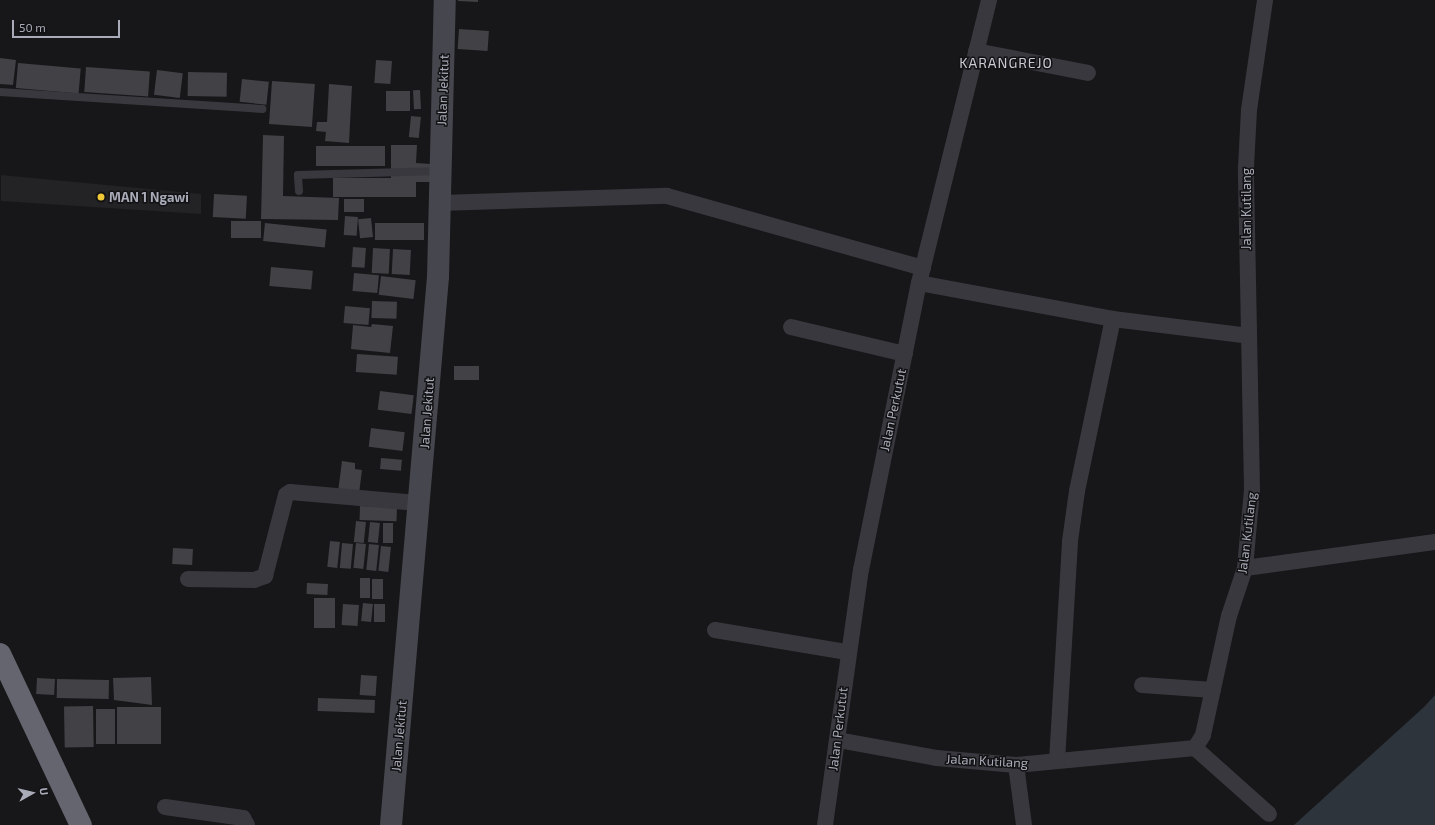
<!DOCTYPE html>
<style>
body{margin:0}
#map{position:relative;width:1435px;height:825px;overflow:hidden;background:#171719;font-family:"Exo 2",sans-serif}
div>[style]{position:absolute}
.built>*{inset:0;background:#232326}
.water>*{inset:0;background:#2d343c}
.building>*{inset:0;background:#414146;transform-origin:0 0}
.lane>*{height:8px;margin:-4px;padding:0 4px;transform-origin:4px;border-radius:4px;background:#38383e}
.street>*{height:16px;margin:-8px;padding:0 8px;transform-origin:8px;border-radius:8px;background:#38383e}
.secondary>*{height:22px;margin:-11px;padding:0 11px;transform-origin:11px;border-radius:11px;background:#46474e}
.highway>*{height:22px;margin:-11px;padding:0 11px;transform-origin:11px;border-radius:11px;background:#64656e}
.dots>*{width:11px;height:11px;translate:-50% -50%;box-sizing:border-box;border:2px solid #121214;border-radius:50%}
span{translate:-50% -50%;white-space:nowrap;text-align:center;line-height:1.15;-webkit-text-stroke:3px #121214;paint-order:stroke}
.street-label{font-size:13px;color:#a9acb8}
.poi-label{font-size:13px;color:#a9acb8;font-weight:700}
.left{translate:0 -50%;text-align:left}
.neighbourhood-label{font-size:14px;color:#cacbd4;letter-spacing:1px}
.north{position:absolute;left:12px;top:773px;width:40px;height:40px;-webkit-text-stroke:3px #121214;paint-order:stroke;rotate:82deg;font-size:11px;font-weight:700;line-height:16px;text-align:center;color:#a9acb8}
.north::after{content:'';display:block;margin:auto;width:14px;height:18px;background:#a9acb8;clip-path:polygon(50% 0,100% 100%,50% 72%,0 100%)}
.scale{position:absolute;left:12px;top:20px;width:108px;height:18px;box-sizing:border-box;border:2px solid #a9acb8;border-top:0;padding-left:5px;font-size:12px;line-height:14px;white-space:nowrap;color:#a9acb8;-webkit-text-stroke:3px #121214;paint-order:stroke}
</style>
<div id="map">
<div class="built">
<i style="clip-path:polygon(1px 175px,201px 194px,201px 214px,1px 201px)"></i>
</div>
<div class="water">
<i style="clip-path:polygon(1435px 695px,1435px 825px,1294px 825px,1424px 707px)"></i>
</div>
<div class="building">
<i style="clip-path:polygon(458px 0,478px 0,478px 2px,458px 1px)"></i>
<i style="left:459px;top:29px;width:30px;height:20px;rotate:4deg"></i>
<i style="clip-path:polygon(0 58px,16px 60px,13px 85px,0 84px)"></i>
<i style="left:376px;top:60px;width:16px;height:23px;rotate:4deg"></i>
<i style="left:18px;top:63px;width:63px;height:25px;rotate:5deg"></i>
<i style="left:86px;top:67px;width:64px;height:25px;rotate:4deg"></i>
<i style="left:157px;top:70px;width:26px;height:25px;rotate:7deg"></i>
<i style="left:188px;top:72px;width:39px;height:24px;rotate:1deg"></i>
<i style="left:242px;top:79px;width:27px;height:23px;rotate:6deg"></i>
<i style="left:272px;top:81px;width:43px;height:43px;rotate:4deg"></i>
<i style="clip-path:polygon(329px 84px,352px 86px,349px 143px,325px 141px,326px 132px,316px 131px,317px 122px,327px 122px)"></i>
<i style="left:420px;top:90px;width:19px;height:7px;rotate:87deg"></i>
<i style="left:386px;top:91px;width:24px;height:20px"></i>
<i style="left:411px;top:116px;width:10px;height:21px;rotate:6deg"></i>
<i style="clip-path:polygon(263px 135px,284px 136px,283px 196px,339px 198px,338px 220px,261px 219px)"></i>
<i style="clip-path:polygon(391px 145px,417px 145px,416px 163px,431px 164px,430px 182px,416px 182px,416px 197px,333px 197px,333px 178px,391px 178px)"></i>
<i style="left:316px;top:146px;width:69px;height:20px"></i>
<i style="left:214px;top:194px;width:33px;height:23px;rotate:3deg"></i>
<i style="left:364px;top:199px;width:13px;height:20px;rotate:90deg"></i>
<i style="left:345px;top:216px;width:13px;height:19px;rotate:4deg"></i>
<i style="left:371px;top:218px;width:19px;height:13px;rotate:84deg"></i>
<i style="left:261px;top:221px;width:17px;height:30px;rotate:90deg"></i>
<i style="left:265px;top:223px;width:62px;height:18px;rotate:6deg"></i>
<i style="left:424px;top:223px;width:17px;height:49px;rotate:90deg"></i>
<i style="left:353px;top:247px;width:13px;height:20px;rotate:4deg"></i>
<i style="left:373px;top:248px;width:17px;height:25px;rotate:3deg"></i>
<i style="left:393px;top:249px;width:18px;height:25px;rotate:3deg"></i>
<i style="left:271px;top:267px;width:42px;height:19px;rotate:5deg"></i>
<i style="left:354px;top:273px;width:25px;height:18px;rotate:5deg"></i>
<i style="left:381px;top:276px;width:35px;height:19px;rotate:7deg"></i>
<i style="left:372px;top:301px;width:25px;height:17px;rotate:2deg"></i>
<i style="left:345px;top:306px;width:25px;height:17px;rotate:5deg"></i>
<i style="clip-path:polygon(372px 324px,393px 326px,390px 353px,351px 349px,353px 325px,371px 327px)"></i>
<i style="left:357px;top:354px;width:41px;height:18px;rotate:4deg"></i>
<i style="left:454px;top:366px;width:25px;height:14px"></i>
<i style="left:380px;top:391px;width:34px;height:19px;rotate:7deg"></i>
<i style="left:371px;top:428px;width:34px;height:19px;rotate:7deg"></i>
<i style="left:381px;top:458px;width:21px;height:11px;rotate:5deg"></i>
<i style="clip-path:polygon(342px 461px,355px 463px,355px 469px,362px 470px,359px 494px,338px 492px)"></i>
<i style="left:360px;top:506px;width:37px;height:14px;rotate:2deg"></i>
<i style="left:356px;top:521px;width:10px;height:21px;rotate:6deg"></i>
<i style="left:370px;top:522px;width:10px;height:20px;rotate:6deg"></i>
<i style="left:383px;top:523px;width:10px;height:20px"></i>
<i style="left:330px;top:541px;width:10px;height:26px;rotate:6deg"></i>
<i style="left:342px;top:543px;width:11px;height:25px;rotate:5deg"></i>
<i style="left:356px;top:543px;width:10px;height:25px;rotate:6deg"></i>
<i style="left:369px;top:544px;width:10px;height:26px;rotate:6deg"></i>
<i style="left:381px;top:546px;width:10px;height:25px;rotate:6deg"></i>
<i style="left:173px;top:548px;width:20px;height:16px;rotate:3deg"></i>
<i style="left:360px;top:578px;width:10px;height:20px"></i>
<i style="left:372px;top:579px;width:11px;height:20px"></i>
<i style="left:307px;top:583px;width:21px;height:11px;rotate:3deg"></i>
<i style="left:314px;top:598px;width:21px;height:30px"></i>
<i style="left:363px;top:603px;width:10px;height:18px;rotate:6deg"></i>
<i style="left:343px;top:604px;width:16px;height:21px;rotate:4deg"></i>
<i style="left:374px;top:604px;width:11px;height:18px"></i>
<i style="left:361px;top:675px;width:16px;height:20px;rotate:4deg"></i>
<i style="clip-path:polygon(151px 677px,152px 705px,114px 700px,113px 678px)"></i>
<i style="left:37px;top:678px;width:18px;height:16px;rotate:3deg"></i>
<i style="left:57px;top:679px;width:52px;height:19px;rotate:1deg"></i>
<i style="left:318px;top:698px;width:57px;height:13px;rotate:2deg"></i>
<i style="left:93px;top:706px;width:41px;height:29px;rotate:89deg"></i>
<i style="left:161px;top:707px;width:37px;height:44px;rotate:90deg"></i>
<i style="left:96px;top:709px;width:19px;height:35px"></i>
</div>
<div class="lane">
<i style="left:0;top:92px;width:263px;rotate:3.7deg"></i>
<i style="left:299px;top:191px;width:16px;rotate:-94deg"></i>
<i style="left:298px;top:175px;width:142px;rotate:-1.6deg"></i>
</div>
<div class="street">
<i style="left:976px;top:51px;width:114px;rotate:11.1deg"></i>
<i style="left:440px;top:203px;width:227px;rotate:-1.8deg"></i>
<i style="left:667px;top:196px;width:266px;rotate:15.7deg"></i>
<i style="left:919px;top:283px;width:197px;rotate:10.5deg"></i>
<i style="left:1113px;top:319px;width:137px;rotate:7.1deg"></i>
<i style="left:791px;top:327px;width:117px;rotate:13.3deg"></i>
<i style="left:1245px;top:568px;width:192px;rotate:-7.8deg"></i>
<i style="left:188px;top:579px;width:66px;rotate:0.9deg"></i>
<i style="left:254px;top:580px;width:12px;rotate:-20deg"></i>
<i style="left:265px;top:576px;width:84px;rotate:-75.5deg"></i>
<i style="left:286px;top:495px;width:5px;rotate:-37deg"></i>
<i style="left:290px;top:492px;width:128px;rotate:4.9deg"></i>
<i style="left:715px;top:630px;width:134px;rotate:9.5deg"></i>
<i style="left:1142px;top:685px;width:71px;rotate:4deg"></i>
<i style="left:838px;top:740px;width:101px;rotate:10.3deg"></i>
<i style="left:937px;top:758px;width:79px;rotate:5.1deg"></i>
<i style="left:1016px;top:765px;width:180px;rotate:-5.4deg"></i>
<i style="left:1195px;top:748px;width:15px;rotate:-58deg"></i>
<i style="left:1203px;top:735px;width:122px;rotate:-77.7deg"></i>
<i style="left:1229px;top:616px;width:51px;rotate:-71.6deg"></i>
<i style="left:1245px;top:568px;width:79px;rotate:-84.9deg"></i>
<i style="left:1252px;top:489px;width:322px;rotate:-91.1deg"></i>
<i style="left:1246px;top:167px;width:57px;rotate:-87deg"></i>
<i style="left:1249px;top:110px;width:111px;rotate:-81.7deg"></i>
<i style="left:1195px;top:748px;width:99px;rotate:41.7deg"></i>
<i style="left:1057px;top:761px;width:220px;rotate:-86.6deg"></i>
<i style="left:1070px;top:541px;width:50px;rotate:-82deg"></i>
<i style="left:1077px;top:491px;width:176px;rotate:-78.2deg"></i>
<i style="left:1016px;top:765px;width:61px;rotate:82.4deg"></i>
<i style="left:165px;top:807px;width:79px;rotate:8deg"></i>
<i style="left:243px;top:818px;width:8px;rotate:60deg"></i>
<i style="left:825px;top:825px;width:258px;rotate:-82deg"></i>
<i style="left:861px;top:570px;width:293px;rotate:-78.6deg"></i>
<i style="left:919px;top:283px;width:292px;rotate:-76.1deg"></i>
</div>
<div class="secondary">
<i style="left:391px;top:825px;width:550px;rotate:-85.1deg"></i>
<i style="left:438px;top:277px;width:277px;rotate:-88.6deg"></i>
</div>
<div class="highway">
<i style="left:0;top:654px;width:189px;rotate:64.7deg"></i>
</div>
<div class="dots">
<i style="left:101px;top:197px;background:#efc838"></i>
</div>
<div class="street-label">
<span style="left:443px;top:90px;rotate:-88deg">Jalan Jekitut</span>
<span style="left:1246px;top:209px;rotate:-90deg">Jalan Kutilang</span>
<span style="left:893px;top:410px;rotate:-78deg">Jalan Perkutut</span>
<span style="left:427px;top:413px;rotate:-86deg">Jalan Jekitut</span>
<span style="left:1247px;top:533px;rotate:-83deg">Jalan Kutilang</span>
<span style="left:838px;top:729px;rotate:-83deg">Jalan Perkutut</span>
<span style="left:399px;top:736px;rotate:-85deg">Jalan Jekitut</span>
<span style="left:987px;top:761px;rotate:3deg">Jalan Kutilang</span>
</div>
<div class="poi-label">
<span class="left" style="left:109px;top:197px">MAN 1 Ngawi</span>
</div>
<div class="neighbourhood-label">
<span style="left:1006px;top:63px">KARANGREJO</span>
</div>
<div class="north">U</div>
<div class="scale">50 m</div>
</div>
